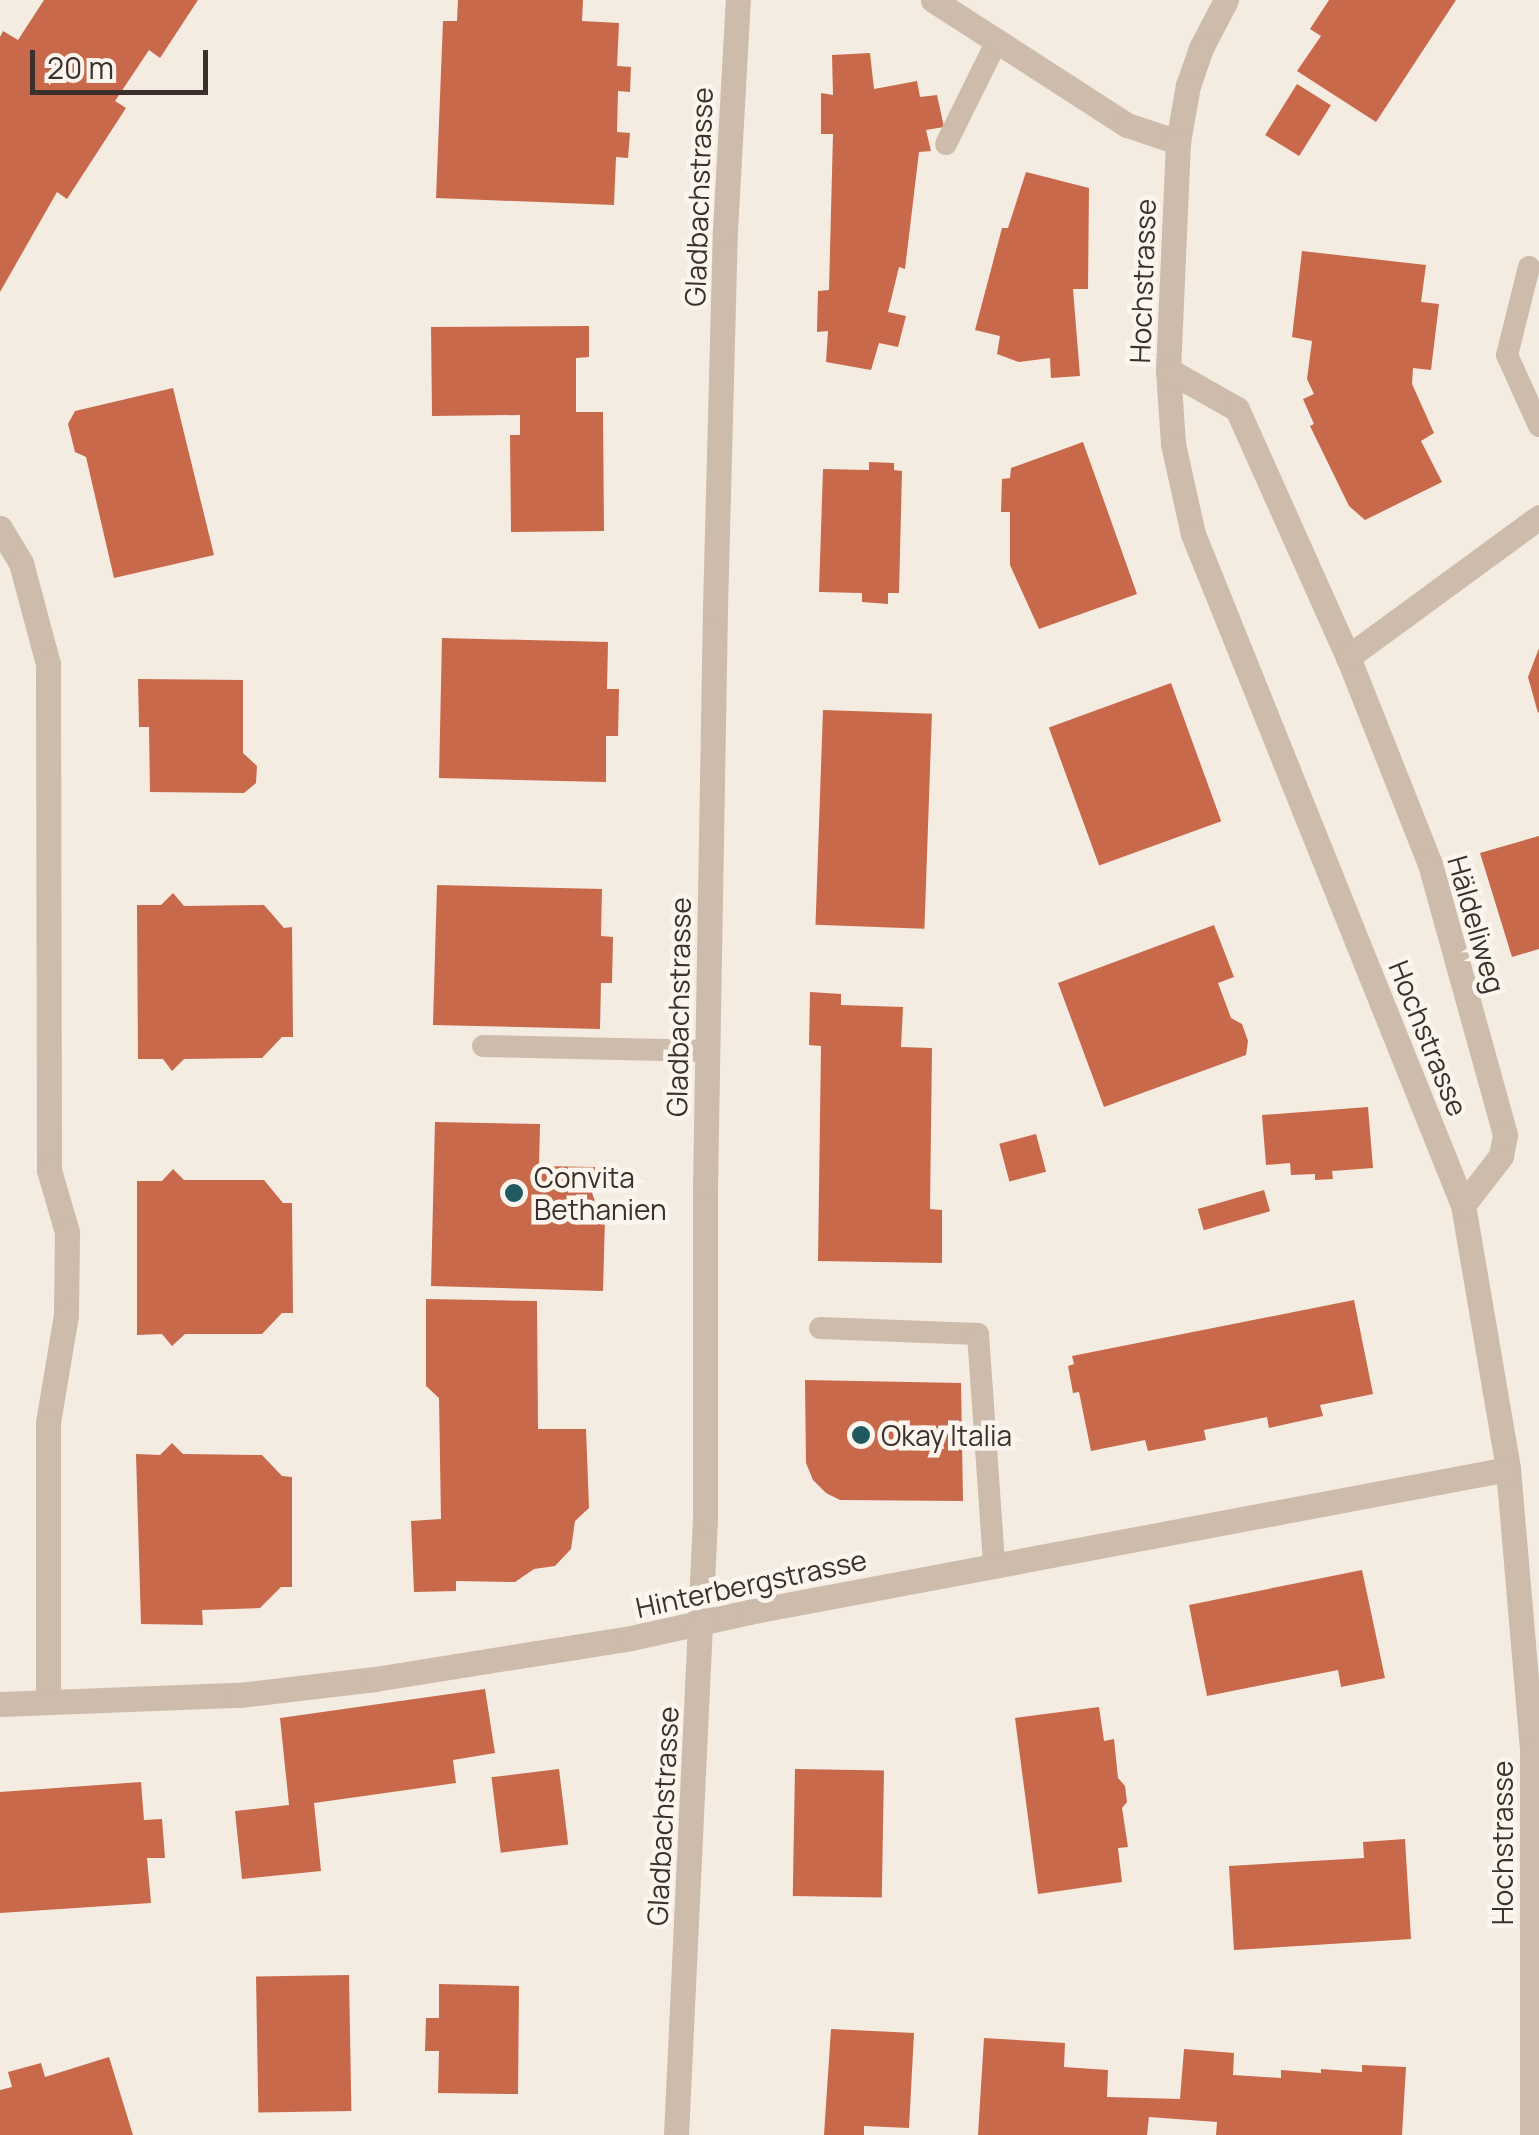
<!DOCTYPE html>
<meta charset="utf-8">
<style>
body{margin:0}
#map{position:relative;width:1539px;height:2135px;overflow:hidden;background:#f4ebe1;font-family:Manrope,sans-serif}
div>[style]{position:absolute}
.building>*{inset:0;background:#c8694b;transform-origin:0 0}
.service>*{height:22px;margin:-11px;padding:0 11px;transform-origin:11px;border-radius:11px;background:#cdbbac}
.minor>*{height:25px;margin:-12.5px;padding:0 12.5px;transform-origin:12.5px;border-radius:12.5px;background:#cdbbac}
.tertiary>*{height:25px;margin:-12.5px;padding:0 12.5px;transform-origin:12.5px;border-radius:12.5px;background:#cdbbac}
.dots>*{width:28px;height:28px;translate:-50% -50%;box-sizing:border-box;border:5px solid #fbf5ee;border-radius:50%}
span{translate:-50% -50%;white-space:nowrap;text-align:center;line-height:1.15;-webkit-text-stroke:9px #fbf5ee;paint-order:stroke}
.street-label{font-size:28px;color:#3b302b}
.poi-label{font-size:28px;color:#3b302b}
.left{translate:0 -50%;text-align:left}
.scale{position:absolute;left:30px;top:50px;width:178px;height:45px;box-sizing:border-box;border:5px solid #3b302b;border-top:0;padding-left:12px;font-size:30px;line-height:35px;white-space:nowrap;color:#3b302b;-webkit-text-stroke:8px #fbf5ee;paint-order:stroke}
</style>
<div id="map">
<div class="building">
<i style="clip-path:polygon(44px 0,198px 0,160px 58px,149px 50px,115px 101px,126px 108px,67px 199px,57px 192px,0 292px,0 37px,3px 31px,18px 40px)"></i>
<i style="clip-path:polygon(458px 0,583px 0,582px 21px,619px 23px,617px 66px,631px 67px,630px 92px,618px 91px,617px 132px,630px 133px,628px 158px,616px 157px,614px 205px,436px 198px,443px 21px,457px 21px)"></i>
<i style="clip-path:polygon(1329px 0,1456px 0,1376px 122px,1297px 71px,1321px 36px,1310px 29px)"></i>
<i style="clip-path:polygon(870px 53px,874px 89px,917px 81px,920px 97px,937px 95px,944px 127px,926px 130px,931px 151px,919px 152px,905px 269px,899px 267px,888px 312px,906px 316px,898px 347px,879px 343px,871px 370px,826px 362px,828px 331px,817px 332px,818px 291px,829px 290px,833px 134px,821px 134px,821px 93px,833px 95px,832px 55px)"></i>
<i style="left:1297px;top:84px;width:40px;height:60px;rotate:32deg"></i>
<i style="clip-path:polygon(1026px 172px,1089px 188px,1088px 289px,1073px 289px,1080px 376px,1051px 378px,1050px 358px,1019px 362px,997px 354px,1000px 336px,975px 330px,1002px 228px,1008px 228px)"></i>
<i style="clip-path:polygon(1302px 251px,1426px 265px,1421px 302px,1439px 304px,1431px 370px,1413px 368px,1412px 384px,1434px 433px,1421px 441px,1442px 482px,1365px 520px,1349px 506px,1310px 426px,1314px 424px,1303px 399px,1314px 394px,1307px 379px,1312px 341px,1292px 337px)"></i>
<i style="clip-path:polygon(589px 326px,589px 357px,576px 358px,576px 412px,603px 412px,604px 531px,511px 532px,510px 435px,520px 435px,520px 415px,432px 416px,431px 327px)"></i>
<i style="clip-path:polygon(173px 388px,214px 555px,114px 578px,86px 457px,75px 452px,68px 424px,75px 411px)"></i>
<i style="clip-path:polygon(1083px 442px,1137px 594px,1039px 629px,1010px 565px,1010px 512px,1001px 512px,1002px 479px,1010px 478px,1011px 468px)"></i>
<i style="clip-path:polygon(869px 462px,894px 463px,894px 470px,902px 471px,899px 593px,888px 593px,888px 604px,862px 602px,862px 593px,819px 592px,823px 469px,869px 470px)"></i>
<i style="clip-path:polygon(442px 638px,608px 642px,607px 689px,619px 689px,618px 736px,606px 736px,606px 782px,439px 778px)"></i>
<i style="clip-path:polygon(1539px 648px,1539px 712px,1538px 713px,1528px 677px)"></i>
<i style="clip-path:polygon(138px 679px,243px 680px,243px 753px,257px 766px,256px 783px,244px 793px,150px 792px,149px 727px,139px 727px)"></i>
<i style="left:1171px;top:683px;width:147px;height:130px;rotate:70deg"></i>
<i style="left:823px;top:710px;width:109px;height:215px;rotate:2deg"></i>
<i style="clip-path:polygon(1539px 836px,1539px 949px,1512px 957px,1480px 853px)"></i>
<i style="clip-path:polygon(437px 885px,602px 889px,601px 936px,613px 937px,612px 983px,601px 983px,600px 1029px,433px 1025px)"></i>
<i style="clip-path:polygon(173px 893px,184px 906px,264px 905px,284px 928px,292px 927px,293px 1037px,282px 1037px,262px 1058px,184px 1059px,172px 1071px,163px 1059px,138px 1059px,137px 905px,161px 905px)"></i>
<i style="clip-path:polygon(1214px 925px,1234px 977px,1218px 983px,1231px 1018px,1242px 1024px,1248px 1041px,1246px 1055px,1104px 1107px,1058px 983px)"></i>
<i style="clip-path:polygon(810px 992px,841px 994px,841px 1005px,903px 1007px,901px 1047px,932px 1048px,930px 1209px,942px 1210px,942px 1263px,818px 1261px,821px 1046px,809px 1045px)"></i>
<i style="clip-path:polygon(1368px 1107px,1373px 1168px,1332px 1171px,1333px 1179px,1315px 1180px,1315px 1174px,1291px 1175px,1290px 1163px,1266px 1165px,1262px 1115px)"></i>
<i style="clip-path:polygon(435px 1122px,540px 1124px,539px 1166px,595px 1167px,594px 1218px,605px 1218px,603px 1291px,431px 1286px)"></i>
<i style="left:1036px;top:1134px;width:39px;height:38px;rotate:75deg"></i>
<i style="clip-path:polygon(173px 1169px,184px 1180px,264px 1180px,283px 1203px,292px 1203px,293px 1313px,282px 1313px,262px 1334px,185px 1334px,172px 1346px,162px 1334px,137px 1335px,137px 1181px,162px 1181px)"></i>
<i style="left:1264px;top:1190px;width:22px;height:69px;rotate:74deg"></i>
<i style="clip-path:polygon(426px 1299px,537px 1301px,538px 1429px,586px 1429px,589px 1508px,575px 1521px,571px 1549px,555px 1566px,534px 1569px,515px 1582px,456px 1581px,456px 1591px,414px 1592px,411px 1521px,441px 1519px,439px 1398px,426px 1386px)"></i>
<i style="clip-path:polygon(1354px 1300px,1373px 1394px,1320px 1405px,1323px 1416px,1269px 1428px,1267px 1417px,1204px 1430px,1206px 1440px,1148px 1451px,1145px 1440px,1091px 1451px,1079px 1392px,1073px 1393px,1068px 1366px,1074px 1364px,1072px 1356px)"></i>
<i style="clip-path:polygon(805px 1380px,961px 1383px,963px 1501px,840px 1500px,826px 1493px,813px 1480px,806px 1463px)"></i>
<i style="clip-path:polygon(172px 1443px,183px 1454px,262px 1455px,282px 1476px,292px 1477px,292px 1587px,281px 1587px,260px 1608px,202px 1610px,203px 1625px,141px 1624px,136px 1454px,160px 1455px)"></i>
<i style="clip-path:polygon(1362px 1570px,1385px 1678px,1341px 1687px,1338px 1670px,1207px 1696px,1189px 1605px)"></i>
<i style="clip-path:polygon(485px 1689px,495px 1753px,453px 1760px,456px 1783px,314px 1803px,321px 1871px,242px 1879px,235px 1811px,289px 1805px,280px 1718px)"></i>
<i style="clip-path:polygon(1099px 1707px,1104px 1741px,1114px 1739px,1118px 1778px,1125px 1786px,1127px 1802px,1122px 1808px,1128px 1847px,1118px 1848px,1122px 1882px,1038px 1894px,1015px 1718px)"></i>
<i style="left:559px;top:1769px;width:76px;height:68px;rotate:83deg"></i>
<i style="left:795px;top:1769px;width:89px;height:127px;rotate:1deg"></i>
<i style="clip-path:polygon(141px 1782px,144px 1820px,162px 1819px,165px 1858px,147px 1858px,151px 1903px,0 1913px,0 1792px)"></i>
<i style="clip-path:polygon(1405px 1839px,1411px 1939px,1234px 1950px,1229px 1866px,1364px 1858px,1363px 1842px)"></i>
<i style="left:349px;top:1975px;width:136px;height:93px;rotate:89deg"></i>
<i style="clip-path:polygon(439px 1984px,519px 1986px,518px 2094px,438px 2093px,439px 2051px,425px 2051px,426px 2018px,439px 2018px)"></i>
<i style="clip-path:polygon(831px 2029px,914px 2033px,909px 2128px,864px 2126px,864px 2135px,824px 2135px)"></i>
<i style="clip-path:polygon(984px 2038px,1065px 2043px,1064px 2067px,1108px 2070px,1107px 2097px,1180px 2099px,1184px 2049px,1234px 2053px,1233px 2075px,1281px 2078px,1281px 2070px,1321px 2073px,1321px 2069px,1362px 2072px,1362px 2065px,1406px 2067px,1402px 2135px,1216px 2135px,1217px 2122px,1149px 2117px,1147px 2135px,978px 2135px)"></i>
<i style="clip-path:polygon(109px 2057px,133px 2135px,0 2135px,0 2090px,12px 2087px,8px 2072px,41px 2063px,45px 2077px)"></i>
</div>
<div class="service">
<i style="left:946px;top:144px;width:115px;rotate:-63.7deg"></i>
<i style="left:1529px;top:267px;width:91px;rotate:104deg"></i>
<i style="left:1507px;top:355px;width:78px;rotate:65.7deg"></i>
<i style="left:483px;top:1046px;width:225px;rotate:1.3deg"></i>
<i style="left:820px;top:1328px;width:158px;rotate:2.2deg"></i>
<i style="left:978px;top:1334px;width:232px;rotate:86deg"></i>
</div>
<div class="minor">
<i style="left:933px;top:0;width:231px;rotate:32.8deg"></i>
<i style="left:1127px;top:125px;width:54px;rotate:18.4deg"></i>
<i style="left:1226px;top:0;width:54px;rotate:117.5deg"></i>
<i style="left:1201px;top:48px;width:39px;rotate:109deg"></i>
<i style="left:1188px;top:85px;width:58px;rotate:100deg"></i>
<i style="left:1178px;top:142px;width:228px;rotate:92.5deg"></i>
<i style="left:1168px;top:370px;width:74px;rotate:86.1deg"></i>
<i style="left:1173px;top:444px;width:92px;rotate:77.5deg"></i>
<i style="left:1193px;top:534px;width:723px;rotate:68.08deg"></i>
<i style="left:1463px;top:1205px;width:268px;rotate:80.3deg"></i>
<i style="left:1508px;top:1469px;width:283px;rotate:85.1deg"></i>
<i style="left:1532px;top:1751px;width:384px;rotate:90deg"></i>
<i style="left:1168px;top:370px;width:79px;rotate:29.5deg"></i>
<i style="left:1237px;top:409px;width:272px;rotate:65.9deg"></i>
<i style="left:1348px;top:657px;width:223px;rotate:68.4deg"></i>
<i style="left:1430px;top:864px;width:281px;rotate:74.5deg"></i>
<i style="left:1505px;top:1135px;width:21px;rotate:101deg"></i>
<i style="left:1501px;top:1156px;width:62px;rotate:127.8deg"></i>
<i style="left:0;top:528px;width:41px;rotate:59deg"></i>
<i style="left:21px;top:563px;width:105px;rotate:75deg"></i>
<i style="left:48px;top:664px;width:506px;rotate:89.89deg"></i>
<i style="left:49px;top:1170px;width:65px;rotate:73.8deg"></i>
<i style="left:67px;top:1232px;width:83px;rotate:90.7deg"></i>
<i style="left:66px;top:1315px;width:109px;rotate:99.5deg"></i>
<i style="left:48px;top:1423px;width:276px;rotate:90deg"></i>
<i style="left:1348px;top:657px;width:237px;rotate:-36.2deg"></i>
<i style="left:0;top:1704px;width:239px;rotate:-2.2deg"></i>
<i style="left:239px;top:1695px;width:137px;rotate:-6.7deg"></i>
<i style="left:375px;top:1679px;width:259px;rotate:-9.1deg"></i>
<i style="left:631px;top:1638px;width:121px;rotate:-12.4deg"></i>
<i style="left:749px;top:1612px;width:772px;rotate:-10.67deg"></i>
</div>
<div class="tertiary">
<i style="left:676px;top:2135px;width:619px;rotate:-87.31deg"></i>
<i style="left:705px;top:1517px;width:330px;rotate:-90deg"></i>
<i style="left:705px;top:1187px;width:579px;rotate:-89.01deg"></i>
<i style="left:715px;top:608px;width:378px;rotate:-88.5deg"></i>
<i style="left:725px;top:230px;width:230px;rotate:-86.8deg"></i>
</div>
<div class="dots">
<i style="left:514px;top:1193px;background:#1f5a5e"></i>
<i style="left:861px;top:1435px;background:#1f5a5e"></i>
</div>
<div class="street-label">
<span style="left:698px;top:197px;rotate:-88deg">Gladbachstrasse</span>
<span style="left:1142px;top:281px;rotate:-88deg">Hochstrasse</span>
<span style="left:1477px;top:924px;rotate:74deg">Häldeliweg</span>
<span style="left:678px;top:1007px;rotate:-89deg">Gladbachstrasse</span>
<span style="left:1429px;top:1038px;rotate:68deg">Hochstrasse</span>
<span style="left:751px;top:1583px;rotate:-12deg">Hinterbergstrasse</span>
<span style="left:662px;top:1816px;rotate:-87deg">Gladbachstrasse</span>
<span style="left:1502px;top:1843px;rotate:-90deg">Hochstrasse</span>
</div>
<div class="poi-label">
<span class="left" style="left:534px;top:1193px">Convita<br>Bethanien</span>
<span class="left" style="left:881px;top:1435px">Okay Italia</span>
</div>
<div class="scale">20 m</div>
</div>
